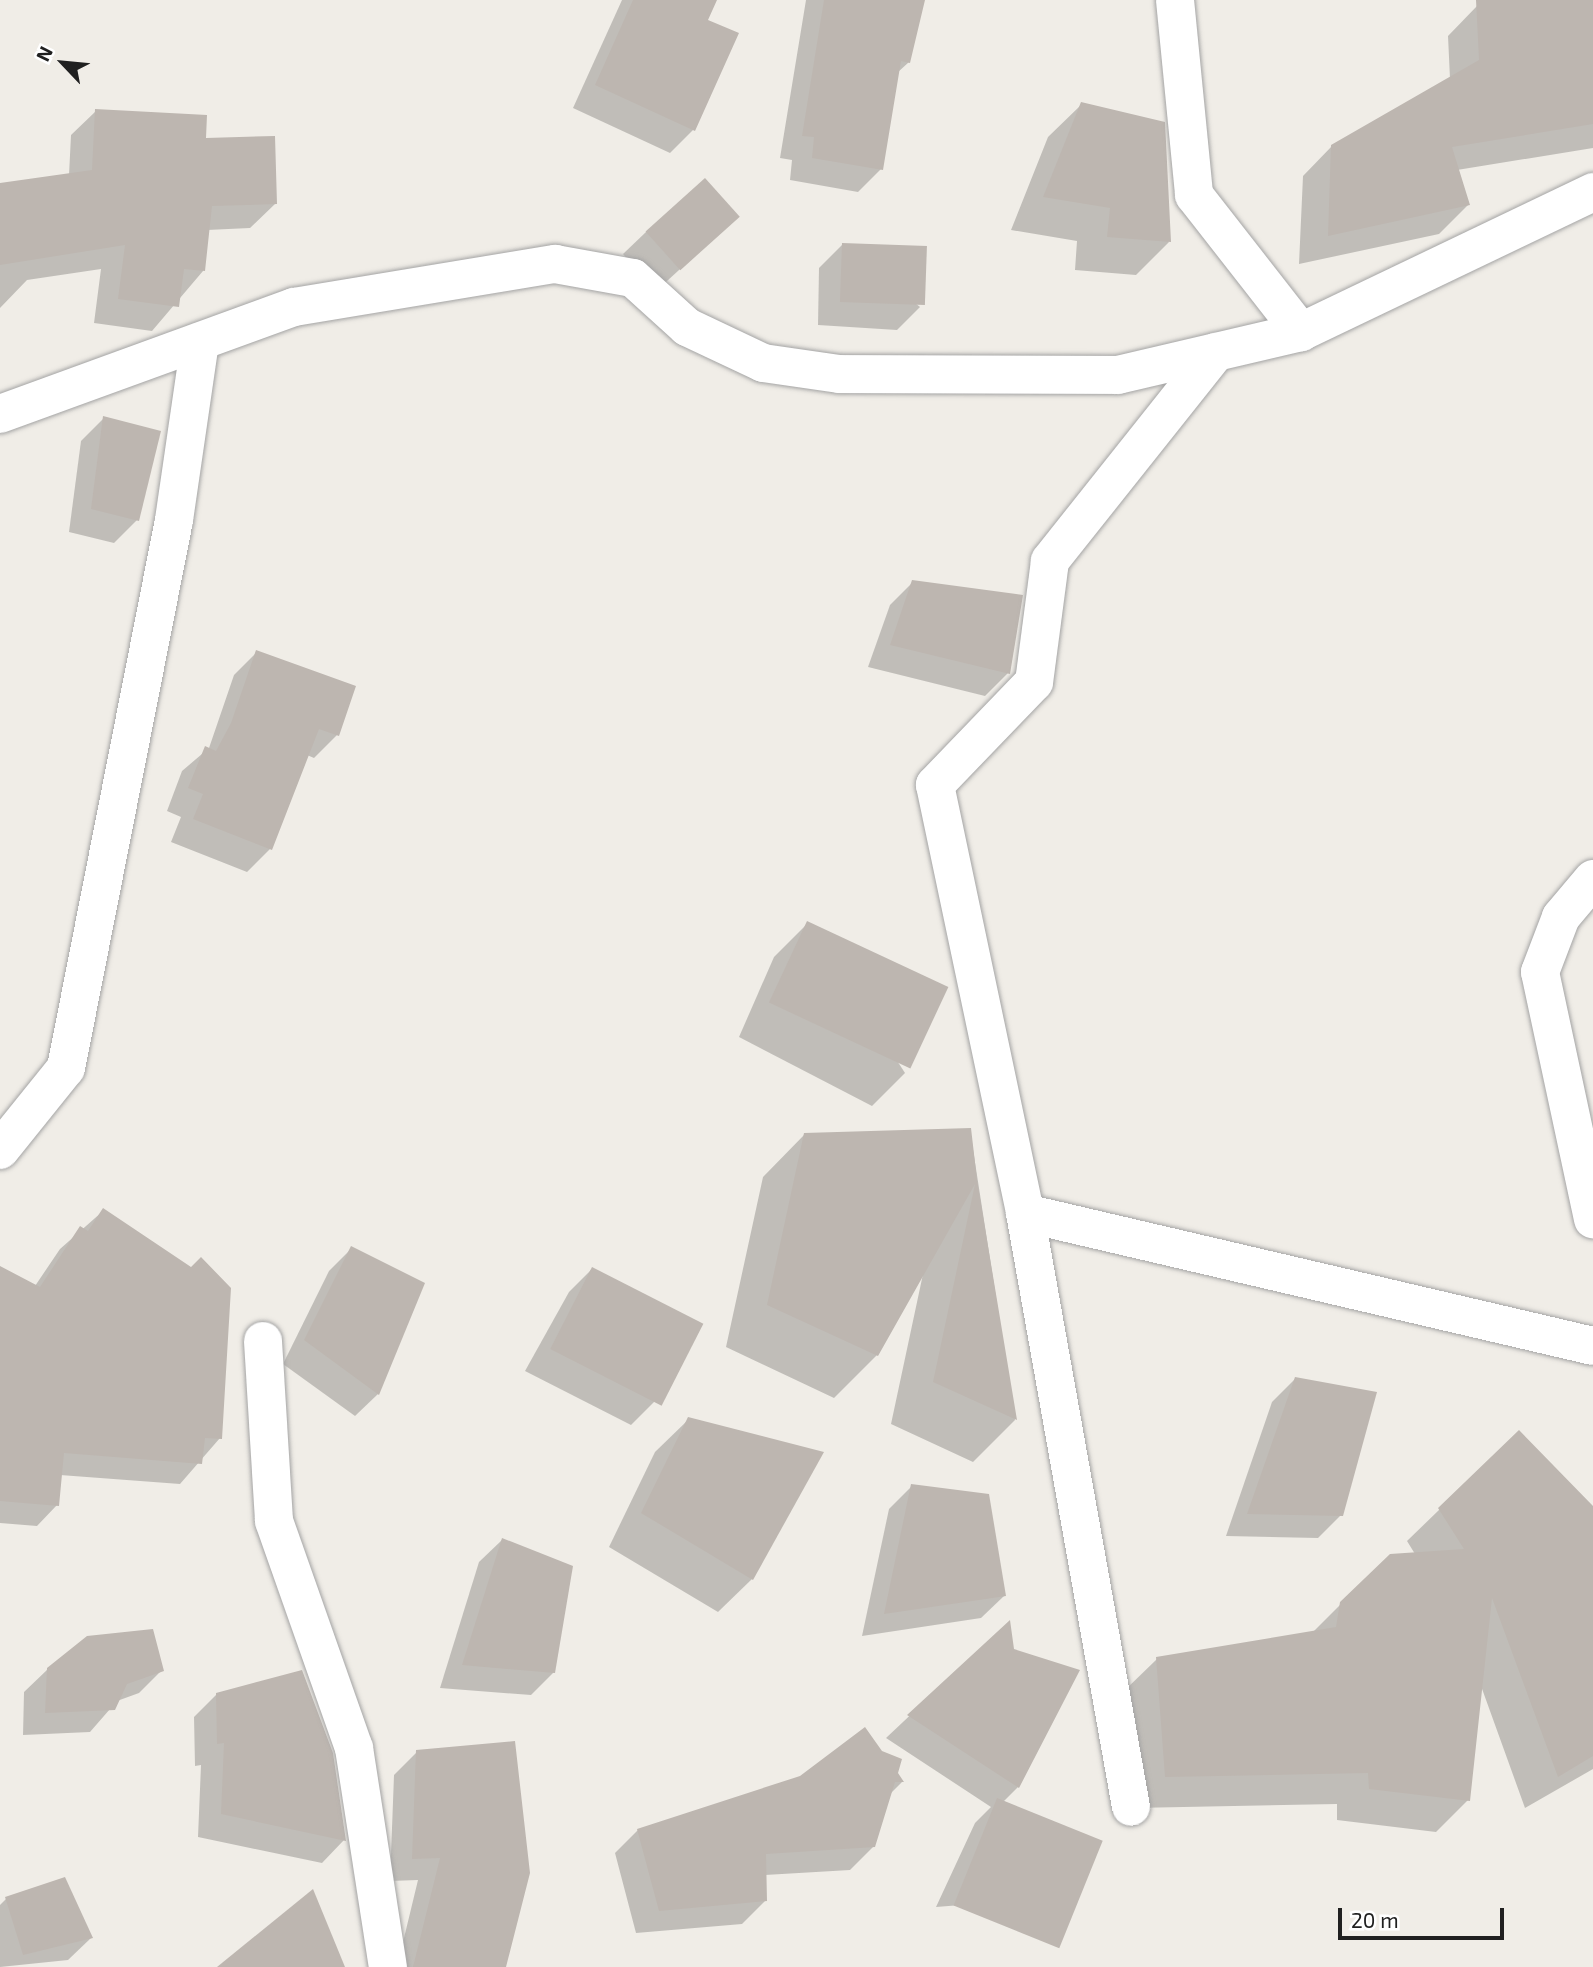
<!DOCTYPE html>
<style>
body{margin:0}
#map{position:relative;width:1593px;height:1967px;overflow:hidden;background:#f0ede7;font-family:"Exo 2",sans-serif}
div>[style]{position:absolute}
.shadow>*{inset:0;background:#0003}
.building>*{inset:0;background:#bdb6b0;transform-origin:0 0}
.roads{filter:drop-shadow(0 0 2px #a4a4a4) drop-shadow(0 0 2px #a4a4a4)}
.minor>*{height:38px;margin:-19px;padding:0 19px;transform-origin:19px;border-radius:19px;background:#fff}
span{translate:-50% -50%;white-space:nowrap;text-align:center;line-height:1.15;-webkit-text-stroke:7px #fff;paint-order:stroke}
.north{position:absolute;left:28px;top:28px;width:70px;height:70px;-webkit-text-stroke:5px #fff;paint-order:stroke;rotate:296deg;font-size:19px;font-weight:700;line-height:28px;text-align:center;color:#202020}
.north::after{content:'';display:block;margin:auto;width:24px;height:32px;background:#202020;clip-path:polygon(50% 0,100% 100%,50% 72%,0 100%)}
.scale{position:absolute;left:1338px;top:1908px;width:166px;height:32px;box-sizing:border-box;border:4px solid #202020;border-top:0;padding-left:9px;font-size:21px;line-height:24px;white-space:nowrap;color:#202020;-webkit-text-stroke:5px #fff;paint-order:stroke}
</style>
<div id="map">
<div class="shadow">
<i style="clip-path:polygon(622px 0,704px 0,693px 130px,670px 153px,573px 108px)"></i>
<i style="clip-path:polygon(806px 0,923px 0,909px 62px,897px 73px,881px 169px,858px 192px,790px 180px,792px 160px,780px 158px)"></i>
<i style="clip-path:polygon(1497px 0,1593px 0,1593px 148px,1457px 170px,1468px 205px,1439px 234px,1299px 264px,1303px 176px,1332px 146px,1450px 79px,1448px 36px,1477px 6px)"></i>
<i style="clip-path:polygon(1082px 104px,1169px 242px,1136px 275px,1075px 270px,1077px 241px,1011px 230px,1048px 137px)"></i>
<i style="clip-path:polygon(96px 111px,204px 140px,275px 204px,250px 228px,207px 230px,203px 271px,152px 331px,94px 323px,101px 269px,27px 280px,0 308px,0 185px,69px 175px,71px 135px)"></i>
<i style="clip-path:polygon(737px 217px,655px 292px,623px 254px,646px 232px)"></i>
<i style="clip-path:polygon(842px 245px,920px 307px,897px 330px,818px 325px,819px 268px)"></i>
<i style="clip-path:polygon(104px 418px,137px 520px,114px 543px,69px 532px,81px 441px)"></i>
<i style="clip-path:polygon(913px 582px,1008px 673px,985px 696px,868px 667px,890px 605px)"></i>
<i style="clip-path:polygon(257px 652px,337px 735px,314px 758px,307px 755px,270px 849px,247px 872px,171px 842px,181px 817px,167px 811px,182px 771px,209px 748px,234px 675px)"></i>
<i style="clip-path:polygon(808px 923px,905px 1073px,872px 1106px,739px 1037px,774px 957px)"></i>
<i style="clip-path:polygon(970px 1130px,1015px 1420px,973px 1462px,891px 1424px,923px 1274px,877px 1355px,834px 1398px,726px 1347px,763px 1177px,805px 1134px)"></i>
<i style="clip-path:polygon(103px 1211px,191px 1269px,220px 1438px,180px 1484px,60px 1475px,57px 1505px,37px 1526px,0 1523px,0 1268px,35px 1286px,60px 1249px)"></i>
<i style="clip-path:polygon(352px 1248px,378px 1394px,355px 1416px,283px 1364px,329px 1271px)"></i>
<i style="clip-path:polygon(592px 1269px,700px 1325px,654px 1402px,631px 1425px,525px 1371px,569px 1292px)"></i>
<i style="clip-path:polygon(1295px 1379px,1341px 1515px,1318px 1538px,1226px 1536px,1272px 1402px)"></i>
<i style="clip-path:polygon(689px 1419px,752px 1579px,718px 1612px,609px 1547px,655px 1452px)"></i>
<i style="clip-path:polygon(912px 1486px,1004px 1596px,981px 1618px,862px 1636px,889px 1509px)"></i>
<i style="clip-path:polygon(1593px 1508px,1593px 1769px,1525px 1808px,1481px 1686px,1468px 1800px,1436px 1832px,1337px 1820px,1337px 1804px,1133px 1808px,1124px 1691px,1157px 1659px,1312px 1633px,1341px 1604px,1415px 1554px,1407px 1541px,1440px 1509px)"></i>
<i style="clip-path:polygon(502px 1540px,554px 1672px,531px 1695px,440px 1688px,479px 1562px)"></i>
<i style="clip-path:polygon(1008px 1623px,1018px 1787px,1003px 1802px,1061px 1897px,936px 1907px,975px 1823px,991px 1807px,886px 1738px)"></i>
<i style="clip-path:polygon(48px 1669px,162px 1670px,139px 1693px,117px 1701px,90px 1732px,23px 1735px,24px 1692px)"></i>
<i style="clip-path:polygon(217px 1694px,344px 1840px,322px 1863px,198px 1837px,201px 1765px,195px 1766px,194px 1717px)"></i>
<i style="clip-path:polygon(417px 1752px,504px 1967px,397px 1967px,418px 1880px,390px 1881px,394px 1775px)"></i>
<i style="clip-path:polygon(896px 1773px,902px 1782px,890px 1794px,874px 1846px,850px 1870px,765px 1875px,765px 1901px,742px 1924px,636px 1933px,615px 1853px,638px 1830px)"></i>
<i style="clip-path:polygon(6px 1899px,91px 1938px,68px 1960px,0 1967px,0 1905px)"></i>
</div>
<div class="building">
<i style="clip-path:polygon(633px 0,717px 0,708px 20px,739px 33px,695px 131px,595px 85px)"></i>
<i style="clip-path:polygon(824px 0,925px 0,910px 63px,901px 61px,883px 170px,812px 158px,814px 137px,802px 136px)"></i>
<i style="clip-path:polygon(1476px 0,1593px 0,1593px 124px,1452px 147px,1470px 205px,1328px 236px,1331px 145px,1479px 60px)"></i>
<i style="clip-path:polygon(1081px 102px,1165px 122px,1171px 242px,1107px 237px,1110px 208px,1043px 197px)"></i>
<i style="clip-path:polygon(95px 109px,207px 115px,206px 138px,275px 136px,277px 204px,212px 206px,205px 271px,184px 269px,179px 307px,118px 299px,125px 245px,0 265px,0 183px,92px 170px)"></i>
<i style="left:705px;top:178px;width:52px;height:80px;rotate:48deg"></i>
<i style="left:842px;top:243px;width:85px;height:59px;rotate:2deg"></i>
<i style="clip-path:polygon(103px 416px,161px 431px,139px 521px,91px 509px)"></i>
<i style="clip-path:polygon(912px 580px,1023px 595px,1010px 674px,890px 645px)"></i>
<i style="clip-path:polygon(256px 650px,356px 686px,339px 736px,319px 729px,272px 850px,193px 819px,203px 794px,188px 788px,205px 746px,216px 751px,231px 723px)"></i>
<i style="left:807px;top:921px;width:156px;height:90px;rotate:25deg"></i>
<i style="clip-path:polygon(971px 1128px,977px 1180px,1017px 1420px,933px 1382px,975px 1184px,878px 1356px,767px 1305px,804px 1133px)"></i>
<i style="clip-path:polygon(103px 1208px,191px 1267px,201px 1257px,231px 1288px,222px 1439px,205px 1438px,202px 1464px,64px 1453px,59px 1506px,0 1501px,0 1266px,40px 1287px,80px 1226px,88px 1231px)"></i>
<i style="clip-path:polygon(351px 1246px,425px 1283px,379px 1395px,304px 1340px)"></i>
<i style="left:592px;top:1267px;width:125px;height:92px;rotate:27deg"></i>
<i style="clip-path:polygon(1295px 1377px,1377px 1392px,1343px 1516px,1247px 1514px)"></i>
<i style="clip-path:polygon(688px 1417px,824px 1452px,753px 1580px,641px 1513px)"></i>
<i style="clip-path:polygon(1519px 1430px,1593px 1506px,1593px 1756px,1558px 1777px,1492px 1598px,1470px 1801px,1369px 1789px,1368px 1773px,1165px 1777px,1156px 1657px,1336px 1627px,1340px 1602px,1390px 1554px,1464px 1549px,1438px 1508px)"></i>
<i style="clip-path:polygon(911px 1484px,989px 1494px,1006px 1596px,884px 1614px)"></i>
<i style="clip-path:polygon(502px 1538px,573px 1566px,555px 1673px,462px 1665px)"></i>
<i style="clip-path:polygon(1010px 1620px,1014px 1649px,1080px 1670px,1019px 1788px,907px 1715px)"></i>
<i style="clip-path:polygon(153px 1629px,164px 1671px,127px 1684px,115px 1710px,45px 1713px,47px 1668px,87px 1636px)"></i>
<i style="clip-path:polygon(302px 1670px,333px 1753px,346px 1841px,221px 1814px,224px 1743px,217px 1744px,216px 1693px)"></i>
<i style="clip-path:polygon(865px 1727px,882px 1751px,902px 1759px,898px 1773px,904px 1782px,895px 1782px,875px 1847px,766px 1854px,767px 1901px,659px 1911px,637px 1829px,800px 1776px)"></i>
<i style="clip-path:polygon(515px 1741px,530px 1873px,506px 1967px,413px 1967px,440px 1858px,412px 1859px,416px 1750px)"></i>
<i style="left:997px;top:1798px;width:114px;height:116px;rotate:22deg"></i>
<i style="clip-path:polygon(65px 1877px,93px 1938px,23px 1955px,5px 1897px)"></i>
<i style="clip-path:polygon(313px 1889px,345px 1967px,217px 1967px)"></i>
</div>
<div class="roads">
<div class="minor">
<i style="left:1175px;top:0;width:196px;rotate:84.4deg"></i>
<i style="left:1194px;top:195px;width:174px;rotate:52deg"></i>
<i style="left:1216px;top:352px;width:267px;rotate:128.5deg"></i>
<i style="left:1050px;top:561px;width:122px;rotate:97.5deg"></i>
<i style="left:1034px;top:682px;width:143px;rotate:133.9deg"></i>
<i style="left:935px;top:785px;width:437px;rotate:78.1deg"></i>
<i style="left:1025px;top:1213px;width:583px;rotate:13.18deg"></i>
<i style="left:0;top:414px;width:313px;rotate:-20deg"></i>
<i style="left:294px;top:307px;width:265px;rotate:-9.4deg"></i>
<i style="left:555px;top:264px;width:79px;rotate:10.2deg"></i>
<i style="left:633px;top:278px;width:73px;rotate:42.2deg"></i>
<i style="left:687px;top:327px;width:84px;rotate:25.3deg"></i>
<i style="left:763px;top:363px;width:77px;rotate:8.2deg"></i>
<i style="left:839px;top:374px;width:279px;rotate:0.2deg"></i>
<i style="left:1118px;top:375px;width:188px;rotate:-13.2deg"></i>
<i style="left:1301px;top:332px;width:324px;rotate:-25.6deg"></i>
<i style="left:1593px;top:879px;width:50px;rotate:130.1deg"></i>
<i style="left:1561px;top:917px;width:59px;rotate:110.9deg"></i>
<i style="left:1540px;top:972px;width:253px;rotate:77.9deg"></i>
<i style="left:0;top:1150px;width:105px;rotate:-51.2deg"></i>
<i style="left:66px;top:1068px;width:559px;rotate:-78.85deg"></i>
<i style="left:174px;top:520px;width:180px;rotate:-81.7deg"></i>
<i style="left:1025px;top:1213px;width:603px;rotate:79.88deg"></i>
<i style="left:263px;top:1341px;width:180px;rotate:86.5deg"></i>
<i style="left:274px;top:1521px;width:241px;rotate:70.6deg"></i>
<i style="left:354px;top:1748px;width:222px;rotate:81.2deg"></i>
</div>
</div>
<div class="north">N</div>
<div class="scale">20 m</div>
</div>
